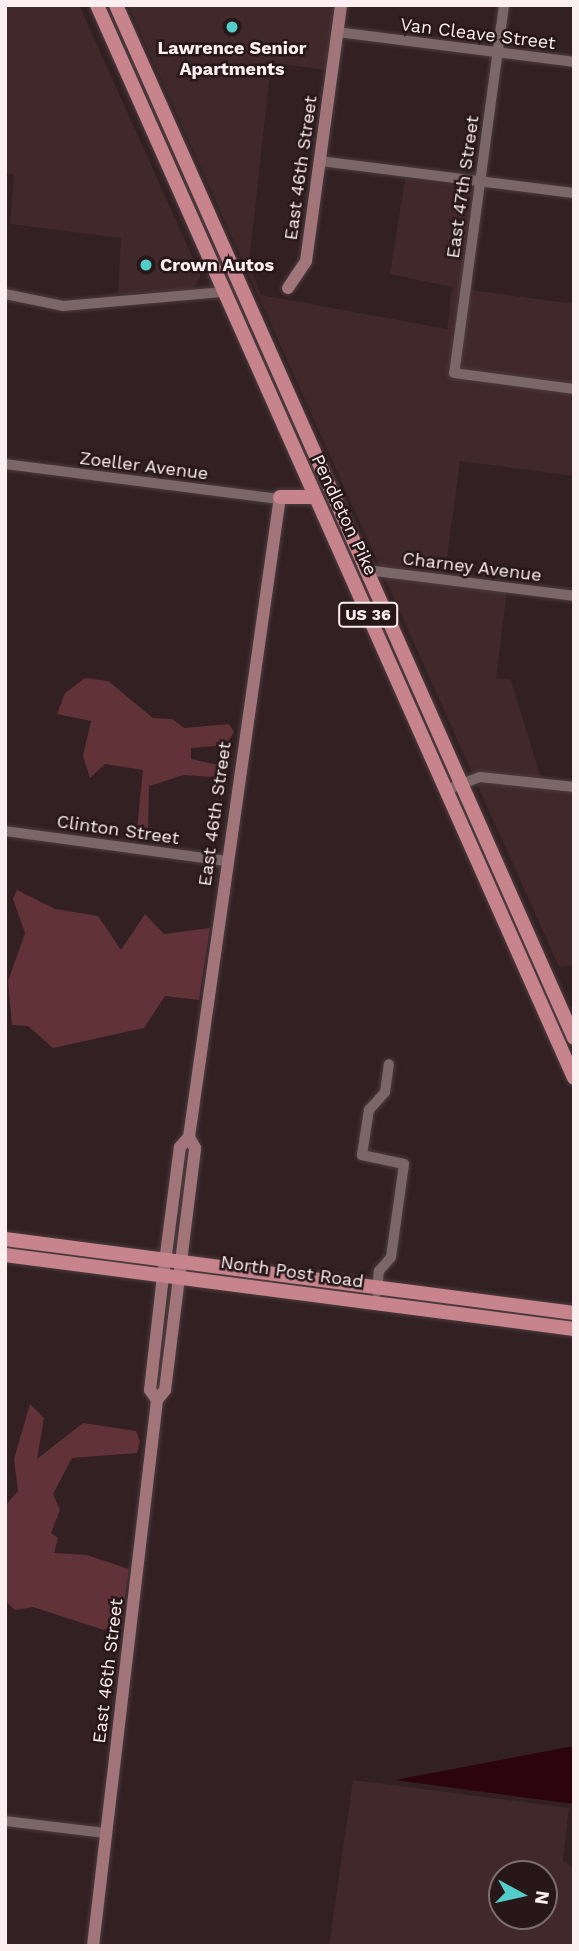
<!DOCTYPE html>
<style>
body{margin:0}
#map{position:relative;width:579px;height:1951px;overflow:hidden;background:#322022;font-family:"Work Sans",sans-serif}
div>[style]{position:absolute}
.built>*{inset:0;background:#40282b}
.green>*{inset:0;background:#623239}
.water>*{inset:0;background:#2d030d}
.roads{filter:drop-shadow(0 0 2px #4b3c3e) drop-shadow(0 0 2px #4b3c3e)}
.street>*{height:10px;margin:-5px;padding:0 5px;transform-origin:5px;border-radius:5px;background:#7b6668}
.secondary>*{height:12px;margin:-6px;padding:0 6px;transform-origin:6px;border-radius:6px;background:#a1757a}
.primary>*{height:14px;margin:-7px;padding:0 7px;transform-origin:7px;border-radius:7px;background:#c8848d}
.dots>*{width:19px;height:19px;translate:-50% -50%;box-sizing:border-box;border:4px solid #281719;border-radius:50%}
span{translate:-50% -50%;white-space:nowrap;text-align:center;line-height:1.15;-webkit-text-stroke:5px #281719;paint-order:stroke}
.shield-label span{padding:2px 5px;background:#281719;border:2px solid;border-radius:5px;-webkit-text-stroke-width:0}
.shield-label{font-size:16px;color:#fceff1;font-weight:700}
.street-label{font-size:18px;color:#fceff1}
.poi-label{font-size:18px;color:#fceff1;font-weight:700}
.left{translate:0 -50%;text-align:left}
.frame{position:absolute;inset:0;border:7px solid #fceff1;pointer-events:none}
.north{position:absolute;left:488px;top:1860px;width:70px;height:70px;box-sizing:border-box;background:#281719;border:2px solid #7d6d6f;border-radius:50%;rotate:98deg;font-size:19px;font-weight:700;line-height:28px;text-align:center;color:#fceff1}
.north::after{content:'';display:block;margin:auto;width:24px;height:32px;background:#53cdc9;clip-path:polygon(50% 0,100% 100%,50% 72%,0 100%)}
</style>
<div id="map">
<div class="built">
<i style="clip-path:polygon(5px 5px,79px 5px,201px 276px,193px 290px,118px 294px,121px 238px,10px 224px,14px 175px,5px 173px)"></i>
<i style="clip-path:polygon(128px 5px,334px 5px,325px 70px,282px 64px,270px 72px,249px 263px,261px 295px,447px 329px,452px 287px,390px 274px,405px 179px,477px 188px,464px 289px,574px 304px,574px 476px,460px 461px,445px 573px,508px 583px,496px 678px,511px 680px,541px 778px,574px 783px,574px 965px,559px 967px)"></i>
<i style="clip-path:polygon(evenodd,353px 1780px,569px 1808px,563px 1860px,574px 1869px,574px 1946px,329px 1945px,353px 1780px,502px 1874px,544px 1874px,544px 1916px,502px 1916px,502px 1874px)"></i>
</div>
<div class="green">
<i style="clip-path:polygon(85px 678px,108px 681px,153px 718px,172px 719px,184px 728px,229px 724px,234px 732px,226px 745px,191px 748px,191px 759px,227px 767px,226px 778px,184px 775px,149px 786px,148px 832px,136px 839px,143px 770px,105px 764px,90px 778px,83px 756px,91px 721px,57px 714px,65px 693px)"></i>
<i style="clip-path:polygon(17px 890px,55px 909px,98px 916px,121px 950px,145px 914px,164px 934px,210px 928px,199px 1000px,165px 996px,144px 1028px,53px 1048px,28px 1026px,12px 1025px,8px 981px,25px 933px,13px 899px)"></i>
<i style="clip-path:polygon(30px 1404px,44px 1418px,37px 1459px,83px 1423px,136px 1431px,140px 1441px,137px 1453px,72px 1458px,53px 1494px,60px 1510px,51px 1533px,58px 1538px,54px 1553px,87px 1555px,129px 1569px,122px 1617px,104px 1630px,33px 1607px,15px 1610px,5px 1601px,5px 1506px,18px 1491px,14px 1459px)"></i>
</div>
<div class="water">
<i style="clip-path:polygon(574px 1746px,574px 1804px,395px 1780px)"></i>
</div>
<div class="roads">
<div class="street">
<i style="left:504px;top:5px;width:371px;rotate:97.7deg"></i>
<i style="left:454px;top:373px;width:121px;rotate:7.6deg"></i>
<i style="left:337px;top:32px;width:239px;rotate:7.2deg"></i>
<i style="left:320px;top:161px;width:256px;rotate:7.2deg"></i>
<i style="left:5px;top:294px;width:59px;rotate:11.7deg"></i>
<i style="left:63px;top:306px;width:162px;rotate:-5deg"></i>
<i style="left:5px;top:464px;width:275px;rotate:7.3deg"></i>
<i style="left:366px;top:570px;width:210px;rotate:7.1deg"></i>
<i style="left:446px;top:790px;width:36px;rotate:-21deg"></i>
<i style="left:480px;top:777px;width:95px;rotate:6.1deg"></i>
<i style="left:5px;top:831px;width:224px;rotate:7.7deg"></i>
<i style="left:377px;top:1292px;width:21px;rotate:-85deg"></i>
<i style="left:379px;top:1271px;width:18px;rotate:-49deg"></i>
<i style="left:391px;top:1257px;width:94px;rotate:-82deg"></i>
<i style="left:404px;top:1164px;width:43px;rotate:-167.9deg"></i>
<i style="left:362px;top:1155px;width:46px;rotate:-81.2deg"></i>
<i style="left:369px;top:1110px;width:24px;rotate:-48deg"></i>
<i style="left:385px;top:1092px;width:28px;rotate:-82deg"></i>
<i style="left:5px;top:1821px;width:102px;rotate:6.8deg"></i>
</div>
<div class="secondary">
<i style="left:288px;top:288px;width:32px;rotate:-56deg"></i>
<i style="left:306px;top:261px;width:258px;rotate:-82.2deg"></i>
<i style="left:157px;top:1400px;width:12px;rotate:-125deg"></i>
<i style="left:150px;top:1390px;width:106px;rotate:-83.5deg"></i>
<i style="left:162px;top:1285px;width:139px;rotate:-82.6deg"></i>
<i style="left:180px;top:1147px;width:13px;rotate:-48deg"></i>
<i style="left:93px;top:1946px;width:550px;rotate:-83.31deg"></i>
<i style="left:157px;top:1400px;width:13px;rotate:-51deg"></i>
<i style="left:165px;top:1390px;width:244px;rotate:-82.9deg"></i>
<i style="left:195px;top:1148px;width:13px;rotate:-119deg"></i>
<i style="left:189px;top:1137px;width:646px;rotate:-81.91deg"></i>
</div>
<div class="primary">
<i style="left:97px;top:5px;width:1174px;rotate:66.03deg"></i>
<i style="left:116px;top:5px;width:1130px;rotate:66.09deg"></i>
<i style="left:280px;top:497px;width:35px"></i>
<i style="left:5px;top:1239px;width:574px;rotate:7.41deg"></i>
<i style="left:5px;top:1255px;width:574px;rotate:7.41deg"></i>
</div>
</div>
<div class="dots">
<i style="left:232px;top:27px;background:#53cdc9"></i>
<i style="left:146px;top:265px;background:#53cdc9"></i>
</div>
<div class="shield-label">
<span style="left:368px;top:615px">US 36</span>
</div>
<div class="street-label">
<span style="left:478px;top:34px;rotate:7deg">Van Cleave Street</span>
<span style="left:301px;top:168px;rotate:-82deg">East 46th Street</span>
<span style="left:463px;top:187px;rotate:-82deg">East 47th Street</span>
<span style="left:144px;top:466px;rotate:7deg">Zoeller Avenue</span>
<span style="left:344px;top:515px;rotate:65deg">Pendleton Pike</span>
<span style="left:472px;top:567px;rotate:7deg">Charney Avenue</span>
<span style="left:215px;top:814px;rotate:-82deg">East 46th Street</span>
<span style="left:118px;top:830px;rotate:8deg">Clinton Street</span>
<span style="left:292px;top:1272px;rotate:8deg">North Post Road</span>
<span style="left:108px;top:1671px;rotate:-83deg">East 46th Street</span>
</div>
<div class="poi-label">
<span style="left:232px;top:59px">Lawrence Senior<br>Apartments</span>
<span class="left" style="left:160px;top:265px">Crown Autos</span>
</div>
<div class="frame"></div>
<div class="north">N</div>
</div>
